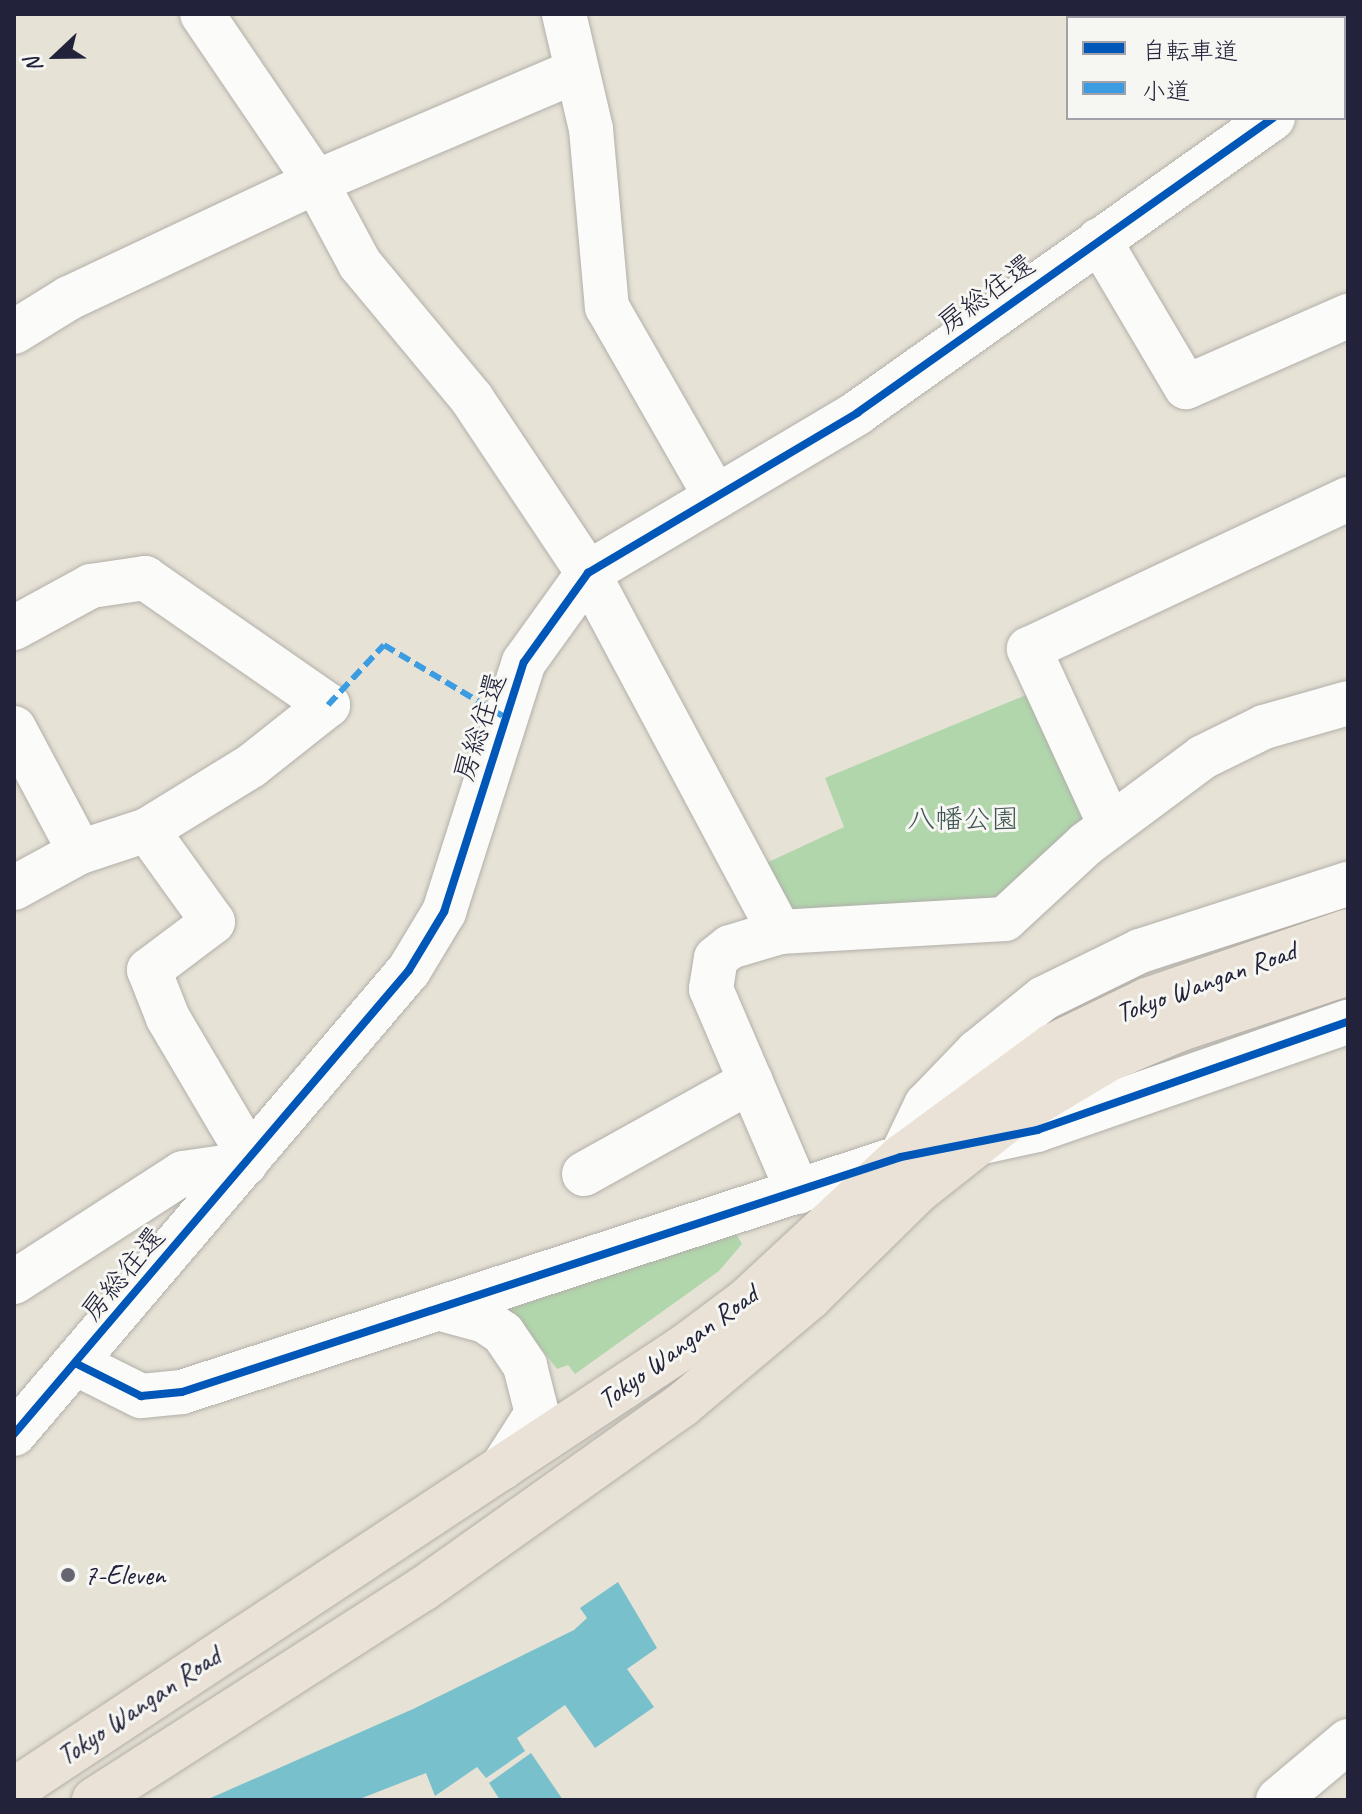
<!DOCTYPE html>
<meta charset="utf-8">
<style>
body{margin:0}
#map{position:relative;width:1362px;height:1814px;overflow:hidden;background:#e7e2d6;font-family:Caveat,"Klee One",sans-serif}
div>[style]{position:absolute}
.green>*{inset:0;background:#b1d6ac}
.water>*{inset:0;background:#78c0cc}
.roads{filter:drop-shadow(0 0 2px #b2afa9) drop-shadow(0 0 2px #b2afa9)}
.minor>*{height:44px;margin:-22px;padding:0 22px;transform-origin:22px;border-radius:22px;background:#fbfbf9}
.highway>*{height:44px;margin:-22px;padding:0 22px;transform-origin:22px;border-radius:22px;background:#eae2d7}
.quiet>*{height:6px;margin-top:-3px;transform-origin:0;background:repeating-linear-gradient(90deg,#3c9ce2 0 12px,transparent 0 18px)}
.cycleway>*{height:8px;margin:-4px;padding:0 4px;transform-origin:4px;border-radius:4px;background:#0057b8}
.dots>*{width:22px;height:22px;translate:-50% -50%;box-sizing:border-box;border:4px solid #f6f6f2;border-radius:50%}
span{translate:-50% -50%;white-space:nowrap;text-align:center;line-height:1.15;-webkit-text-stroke:6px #f6f6f2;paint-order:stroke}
.street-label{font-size:28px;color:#22223b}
.park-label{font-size:28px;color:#3f5553}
.poi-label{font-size:28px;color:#22223b}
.left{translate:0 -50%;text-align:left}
.frame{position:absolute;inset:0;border:16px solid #22223b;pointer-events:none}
.legend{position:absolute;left:1066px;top:16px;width:280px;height:104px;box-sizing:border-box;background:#f6f6f2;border:2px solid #a1a1a9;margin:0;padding:10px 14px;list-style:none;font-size:24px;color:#22223b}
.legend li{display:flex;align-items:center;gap:16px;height:40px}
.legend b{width:40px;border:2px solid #a1a1a9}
.north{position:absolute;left:16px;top:16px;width:80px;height:80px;-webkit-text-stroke:6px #f6f6f2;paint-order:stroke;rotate:248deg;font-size:22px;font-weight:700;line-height:32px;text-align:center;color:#22223b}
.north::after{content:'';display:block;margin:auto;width:28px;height:36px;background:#22223b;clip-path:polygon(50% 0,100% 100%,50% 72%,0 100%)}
</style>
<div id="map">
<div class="green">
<i style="clip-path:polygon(1031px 693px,1091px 822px,1002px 906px,784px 926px,760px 866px,844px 827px,825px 778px)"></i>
<i style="clip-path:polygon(735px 1232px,742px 1244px,719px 1271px,575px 1374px,568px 1365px,557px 1369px,522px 1324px,503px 1310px)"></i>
</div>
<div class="water">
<i style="clip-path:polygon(618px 1582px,657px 1648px,627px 1669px,654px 1707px,595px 1748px,565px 1705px,517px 1738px,525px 1751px,486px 1778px,477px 1767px,435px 1796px,426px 1773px,357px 1800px,206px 1800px,413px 1709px,574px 1630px,587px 1618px,580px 1608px)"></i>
<i style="clip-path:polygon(531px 1753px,563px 1800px,500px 1800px,489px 1783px)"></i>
</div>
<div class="roads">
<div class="minor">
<i style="left:202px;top:14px;width:203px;rotate:55.8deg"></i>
<i style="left:316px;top:182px;width:93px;rotate:61.8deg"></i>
<i style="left:360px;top:264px;width:175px;rotate:50.3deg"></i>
<i style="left:472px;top:399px;width:209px;rotate:56.3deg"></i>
<i style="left:588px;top:573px;width:407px;rotate:61.9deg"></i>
<i style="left:564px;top:14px;width:118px;rotate:76.8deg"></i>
<i style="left:591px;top:129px;width:179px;rotate:84.9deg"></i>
<i style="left:607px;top:307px;width:219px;rotate:60.2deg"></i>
<i style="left:1344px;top:70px;width:5px;rotate:-37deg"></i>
<i style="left:1099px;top:240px;width:171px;rotate:59.4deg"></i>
<i style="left:1186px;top:387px;width:177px;rotate:-23.7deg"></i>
<i style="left:14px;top:332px;width:65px;rotate:-31.7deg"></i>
<i style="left:69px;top:298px;width:273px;rotate:-25.2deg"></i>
<i style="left:316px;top:182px;width:283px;rotate:-23.1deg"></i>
<i style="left:14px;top:628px;width:88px;rotate:-28.6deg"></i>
<i style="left:91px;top:586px;width:55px;rotate:-8.4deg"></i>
<i style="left:145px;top:578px;width:223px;rotate:34.8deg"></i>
<i style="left:328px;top:705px;width:98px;rotate:141.6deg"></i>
<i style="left:251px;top:766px;width:122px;rotate:148.4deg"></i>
<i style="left:14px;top:728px;width:140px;rotate:62deg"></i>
<i style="left:80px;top:852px;width:75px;rotate:151.4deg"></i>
<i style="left:1110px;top:825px;width:194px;rotate:-114.7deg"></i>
<i style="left:1029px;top:649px;width:353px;rotate:-25.2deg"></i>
<i style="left:80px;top:852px;width:71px;rotate:-18.2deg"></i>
<i style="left:147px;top:830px;width:113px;rotate:54.3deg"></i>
<i style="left:213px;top:922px;width:80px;rotate:143.1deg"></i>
<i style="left:149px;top:970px;width:52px;rotate:68.4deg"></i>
<i style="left:168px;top:1018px;width:161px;rotate:59.5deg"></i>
<i style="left:973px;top:1144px;width:66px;rotate:-12.3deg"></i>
<i style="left:1037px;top:1130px;width:329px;rotate:-19.2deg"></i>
<i style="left:901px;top:1157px;width:58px;rotate:-64.3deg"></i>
<i style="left:926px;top:1105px;width:74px;rotate:-46.1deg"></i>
<i style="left:977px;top:1052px;width:86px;rotate:-38.9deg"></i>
<i style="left:1044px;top:998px;width:107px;rotate:-26.1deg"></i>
<i style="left:1140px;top:951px;width:219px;rotate:-17.9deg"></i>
<i style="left:584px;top:1174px;width:191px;rotate:-29.1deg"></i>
<i style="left:798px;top:1192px;width:221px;rotate:-113.2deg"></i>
<i style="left:711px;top:989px;width:31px;rotate:-81deg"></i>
<i style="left:716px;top:958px;width:18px;rotate:-38deg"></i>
<i style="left:730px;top:947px;width:52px;rotate:-16.7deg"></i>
<i style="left:780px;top:932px;width:225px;rotate:-3.3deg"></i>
<i style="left:1005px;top:919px;width:110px;rotate:-42.8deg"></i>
<i style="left:1086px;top:844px;width:146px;rotate:-36.6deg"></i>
<i style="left:1203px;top:757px;width:68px;rotate:-26.2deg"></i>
<i style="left:1264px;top:727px;width:87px;rotate:-15.9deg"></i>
<i style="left:14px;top:1282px;width:201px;rotate:-32.8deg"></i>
<i style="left:183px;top:1173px;width:63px;rotate:-8.3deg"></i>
<i style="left:445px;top:1310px;width:41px;rotate:15.4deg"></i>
<i style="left:485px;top:1321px;width:22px;rotate:34deg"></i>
<i style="left:503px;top:1333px;width:40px;rotate:56deg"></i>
<i style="left:525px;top:1366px;width:49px;rotate:75.7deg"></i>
<i style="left:537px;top:1413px;width:65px;rotate:122.5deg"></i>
<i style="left:77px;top:1364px;width:72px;rotate:26.6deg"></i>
<i style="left:141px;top:1396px;width:41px;rotate:-5.6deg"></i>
<i style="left:182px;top:1392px;width:761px;rotate:-18.08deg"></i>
<i style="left:14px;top:1434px;width:609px;rotate:-49.59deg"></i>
<i style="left:409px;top:970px;width:68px;rotate:-58.9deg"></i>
<i style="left:444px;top:912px;width:262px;rotate:-72.3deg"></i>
<i style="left:524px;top:662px;width:110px;rotate:-54.3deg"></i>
<i style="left:588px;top:573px;width:313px;rotate:-30.7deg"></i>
<i style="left:857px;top:413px;width:510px;rotate:-35.34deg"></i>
<i style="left:1278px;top:1800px;width:92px;rotate:-40.1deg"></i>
</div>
<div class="highway">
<i style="left:14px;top:1790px;width:807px;rotate:-33.47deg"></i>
<i style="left:687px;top:1345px;width:75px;rotate:-36.9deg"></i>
<i style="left:747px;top:1300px;width:210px;rotate:-42.9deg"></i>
<i style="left:901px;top:1157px;width:187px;rotate:-36.3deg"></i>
<i style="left:1052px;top:1046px;width:106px;rotate:-25.8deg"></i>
<i style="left:1147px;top:1000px;width:213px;rotate:-18.9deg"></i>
<i style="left:94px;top:1800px;width:391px;rotate:-32.7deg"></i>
<i style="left:423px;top:1589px;width:318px;rotate:-35.4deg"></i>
<i style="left:682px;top:1405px;width:166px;rotate:-40.1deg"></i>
<i style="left:809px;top:1298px;width:154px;rotate:-44.5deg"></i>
<i style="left:919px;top:1190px;width:115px;rotate:-38.3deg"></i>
<i style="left:1009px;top:1119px;width:114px;rotate:-31deg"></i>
<i style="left:1107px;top:1060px;width:79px;rotate:-23deg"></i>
<i style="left:1180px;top:1029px;width:177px;rotate:-18.4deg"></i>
</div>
</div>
<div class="quiet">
<i style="left:328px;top:705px;width:82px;rotate:-47deg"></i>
<i style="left:384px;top:645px;width:142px;rotate:30.9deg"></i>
</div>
<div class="cycleway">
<i style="left:77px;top:1364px;width:72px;rotate:26.6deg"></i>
<i style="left:141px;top:1396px;width:41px;rotate:-5.6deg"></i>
<i style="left:182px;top:1392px;width:756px;rotate:-18.1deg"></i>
<i style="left:901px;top:1157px;width:139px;rotate:-11.2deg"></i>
<i style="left:1037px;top:1130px;width:329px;rotate:-19.2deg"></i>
<i style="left:14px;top:1434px;width:609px;rotate:-49.59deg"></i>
<i style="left:409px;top:970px;width:68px;rotate:-58.9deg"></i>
<i style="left:444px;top:912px;width:262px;rotate:-72.3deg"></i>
<i style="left:524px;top:662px;width:110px;rotate:-54.3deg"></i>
<i style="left:588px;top:573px;width:313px;rotate:-30.7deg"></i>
<i style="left:857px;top:413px;width:510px;rotate:-35.34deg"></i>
</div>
<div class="dots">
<i style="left:68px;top:1575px;background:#676571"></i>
</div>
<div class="street-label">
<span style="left:986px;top:294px;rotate:-36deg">房総往還</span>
<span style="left:480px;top:727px;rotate:-72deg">房総往還</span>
<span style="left:1206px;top:982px;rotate:-20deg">Tokyo Wangan Road</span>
<span style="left:123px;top:1274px;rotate:-50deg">房総往還</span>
<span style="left:678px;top:1347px;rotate:-36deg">Tokyo Wangan Road</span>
<span style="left:139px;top:1706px;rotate:-34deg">Tokyo Wangan Road</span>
</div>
<div class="park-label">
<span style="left:963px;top:819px">八幡公園</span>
</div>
<div class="poi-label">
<span class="left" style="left:84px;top:1575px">7-Eleven</span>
</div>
<div class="frame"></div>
<ul class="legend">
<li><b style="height:10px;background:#0057b8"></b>自転車道</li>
<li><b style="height:10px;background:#3c9ce2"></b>小道</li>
</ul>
<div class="north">N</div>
</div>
